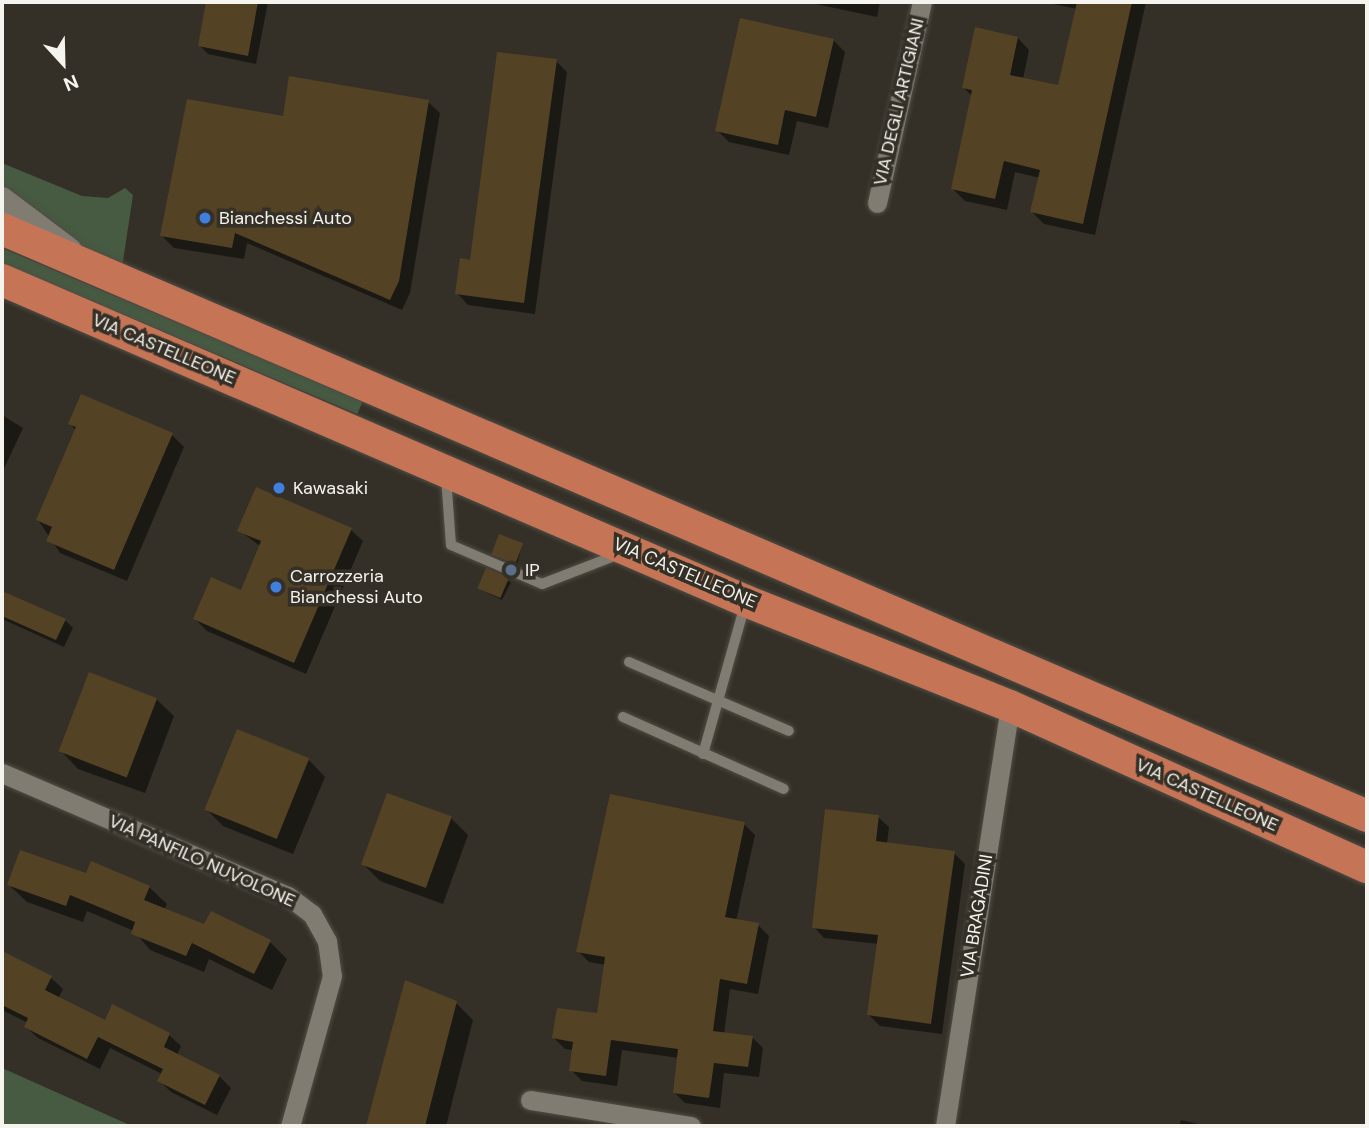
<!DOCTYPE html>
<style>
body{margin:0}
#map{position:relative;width:1369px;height:1128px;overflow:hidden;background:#343027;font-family:"DM Sans",sans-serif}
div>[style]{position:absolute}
.green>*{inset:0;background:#465b42;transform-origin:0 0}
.shadow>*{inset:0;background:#0007;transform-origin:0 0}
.building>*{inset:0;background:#544224;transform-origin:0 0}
.roads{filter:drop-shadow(0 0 2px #504d45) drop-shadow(0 0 2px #504d45)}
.service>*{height:10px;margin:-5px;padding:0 5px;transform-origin:5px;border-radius:5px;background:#807c72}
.minor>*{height:19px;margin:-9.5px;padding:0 9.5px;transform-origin:9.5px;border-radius:9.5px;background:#807c72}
.tertiary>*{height:24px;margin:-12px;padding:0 12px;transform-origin:12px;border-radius:12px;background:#807c72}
.primary>*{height:32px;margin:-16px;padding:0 16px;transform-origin:16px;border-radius:16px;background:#c67456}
.dots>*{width:19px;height:19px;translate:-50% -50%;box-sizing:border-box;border:4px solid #343027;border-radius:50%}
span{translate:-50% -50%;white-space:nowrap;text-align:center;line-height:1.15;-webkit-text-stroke:7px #343027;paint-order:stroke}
.street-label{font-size:18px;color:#f6f4ee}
.poi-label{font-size:18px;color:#f6f4ee}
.left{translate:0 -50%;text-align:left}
.frame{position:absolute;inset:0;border:4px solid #f6f4ee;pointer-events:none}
.north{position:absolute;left:28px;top:28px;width:70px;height:70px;-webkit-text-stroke:5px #343027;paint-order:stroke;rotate:158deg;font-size:19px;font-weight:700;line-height:28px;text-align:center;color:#f6f4ee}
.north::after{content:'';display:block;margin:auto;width:24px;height:32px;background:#f6f4ee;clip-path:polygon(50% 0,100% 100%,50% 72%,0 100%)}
</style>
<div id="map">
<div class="green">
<i style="clip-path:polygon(2px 163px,82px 196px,108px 198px,125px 188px,133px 195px,122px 268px,87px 253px,2px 192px)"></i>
<i style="left:2px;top:248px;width:392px;height:14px;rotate:23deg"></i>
<i style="clip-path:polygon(2px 1068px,132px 1126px,2px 1126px)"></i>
</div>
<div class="shadow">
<i style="clip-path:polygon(207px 2px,268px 2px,256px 64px,208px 54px,200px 46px)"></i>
<i style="clip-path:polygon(806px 2px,880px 2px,877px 17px)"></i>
<i style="clip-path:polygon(1044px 2px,1146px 2px,1095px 235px,1044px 224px,1032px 212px,1040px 178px,1015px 172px,1007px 210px,965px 201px,953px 189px,973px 97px,964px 88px,1018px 38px,1029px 50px,1023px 79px,1060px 87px,1077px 9px)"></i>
<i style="clip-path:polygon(833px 40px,845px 52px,828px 128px,797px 121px,789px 155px,729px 142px,717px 130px)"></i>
<i style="clip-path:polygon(556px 61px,567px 72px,535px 314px,468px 305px,457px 293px)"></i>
<i style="clip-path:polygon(428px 102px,440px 113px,410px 293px,402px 310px,247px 243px,244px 259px,174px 248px,162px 236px,285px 118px)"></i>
<i style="clip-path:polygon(2px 415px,23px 428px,2px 473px)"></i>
<i style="clip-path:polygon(70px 424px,172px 435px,184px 447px,127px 581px,60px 553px,38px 520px,76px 430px)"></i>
<i style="clip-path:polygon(257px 489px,351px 530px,363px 541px,306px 674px,207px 631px,195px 619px,242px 592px,261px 547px,239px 530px)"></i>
<i style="clip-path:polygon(522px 545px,517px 565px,493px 554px)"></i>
<i style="left:487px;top:570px;width:27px;height:20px;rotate:27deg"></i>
<i style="clip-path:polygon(2px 592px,65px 620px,73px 628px,64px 647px,2px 619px)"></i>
<i style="clip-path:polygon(156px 699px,174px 716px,145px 793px,78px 769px,61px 751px)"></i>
<i style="clip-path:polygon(308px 759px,325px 777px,293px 854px,223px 826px,206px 809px)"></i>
<i style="clip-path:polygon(878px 817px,889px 827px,887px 844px,954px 853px,965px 864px,942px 1034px,880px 1026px,869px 1015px,879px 944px,824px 938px,814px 927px)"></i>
<i style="clip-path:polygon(451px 818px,468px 835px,443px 904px,380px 881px,363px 864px)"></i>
<i style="clip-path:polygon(744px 824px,755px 835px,736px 921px,758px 925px,769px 936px,758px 994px,730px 989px,724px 1034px,752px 1037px,763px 1048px,759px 1077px,724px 1073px,720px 1108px,685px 1103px,674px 1092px,679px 1058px,622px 1050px,617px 1086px,582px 1081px,571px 1070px,573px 1050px,565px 1049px,554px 1038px,599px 1015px,606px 965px,589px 962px,578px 951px)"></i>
<i style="clip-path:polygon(87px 876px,149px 887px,167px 904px,164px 910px,205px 927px,270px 942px,287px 959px,272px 990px,209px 959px,204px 972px,150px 950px,134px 931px,87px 911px,83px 922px,27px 902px,9px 885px)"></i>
<i style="clip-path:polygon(2px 953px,51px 978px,63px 989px,58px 999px,106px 1022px,169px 1035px,181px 1046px,177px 1055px,219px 1076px,231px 1088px,217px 1115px,171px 1092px,159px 1080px,162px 1074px,110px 1048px,100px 1069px,38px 1038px,26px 1027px,28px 1023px,2px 1010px)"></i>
<i style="clip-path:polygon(406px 982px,456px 1003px,473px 1020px,446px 1126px,367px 1126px)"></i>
<i style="clip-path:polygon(1181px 1120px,1206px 1126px,1179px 1126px)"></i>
</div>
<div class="building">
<i style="clip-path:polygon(206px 2px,258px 2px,248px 56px,198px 46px)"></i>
<i style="clip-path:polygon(1077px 2px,1132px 2px,1083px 224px,1030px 212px,1040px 170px,1004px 161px,995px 199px,951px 189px,972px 90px,962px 88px,975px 27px,1018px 37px,1010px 75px,1058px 85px)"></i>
<i style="clip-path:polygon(740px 18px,834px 39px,816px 117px,785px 110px,778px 145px,715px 131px)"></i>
<i style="clip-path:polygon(497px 52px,557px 59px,524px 303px,455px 294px,460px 258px,470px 260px)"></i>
<i style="clip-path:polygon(289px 76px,429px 100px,399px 281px,390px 300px,235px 233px,232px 248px,160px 236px,187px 99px,283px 116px)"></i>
<i style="clip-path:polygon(81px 394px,173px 433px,114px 570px,46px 541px,52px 527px,36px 520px,76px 427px,68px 424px)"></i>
<i style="clip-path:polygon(256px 487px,352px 528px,294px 663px,193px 619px,211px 577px,241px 590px,261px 541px,237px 531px)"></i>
<i style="left:499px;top:534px;width:26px;height:22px;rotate:21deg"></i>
<i style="left:486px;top:568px;width:25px;height:22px;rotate:23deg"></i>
<i style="clip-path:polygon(2px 591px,66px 619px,56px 640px,2px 616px)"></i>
<i style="left:89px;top:672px;width:73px;height:85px;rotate:21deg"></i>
<i style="left:237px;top:729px;width:78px;height:87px;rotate:22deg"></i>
<i style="left:387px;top:793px;width:69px;height:76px;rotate:20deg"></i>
<i style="clip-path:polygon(610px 794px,745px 822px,725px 917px,759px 923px,747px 984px,720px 979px,713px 1031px,753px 1036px,748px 1067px,714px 1063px,709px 1098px,673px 1093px,678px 1049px,611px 1040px,606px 1076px,569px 1071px,573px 1042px,552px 1038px,557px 1008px,597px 1013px,605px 957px,576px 952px)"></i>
<i style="clip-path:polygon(825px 809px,879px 815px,876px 841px,955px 851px,931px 1024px,867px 1015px,878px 935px,812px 928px)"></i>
<i style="clip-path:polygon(20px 850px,86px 873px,91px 861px,150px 886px,144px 900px,204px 924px,211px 911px,271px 940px,254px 974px,192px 943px,186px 956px,131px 934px,135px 922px,70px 895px,66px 906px,7px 885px)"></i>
<i style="clip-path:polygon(2px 951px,52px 976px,45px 990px,105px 1020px,112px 1004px,170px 1033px,164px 1047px,220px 1075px,205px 1105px,157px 1081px,163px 1069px,98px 1037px,87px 1059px,24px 1027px,28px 1018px,2px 1005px)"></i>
<i style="clip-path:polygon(405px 980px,457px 1001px,425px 1126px,366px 1126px)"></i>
</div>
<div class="roads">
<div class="service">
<i style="left:446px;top:477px;width:68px;rotate:85.8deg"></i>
<i style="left:451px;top:545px;width:99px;rotate:23.2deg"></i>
<i style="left:542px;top:584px;width:80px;rotate:-21.1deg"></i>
<i style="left:629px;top:662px;width:174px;rotate:23.3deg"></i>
<i style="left:623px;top:717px;width:176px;rotate:24.1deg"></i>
<i style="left:703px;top:754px;width:155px;rotate:-74.3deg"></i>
</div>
<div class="minor">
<i style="left:877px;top:203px;width:206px;rotate:-77.4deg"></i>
<i style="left:2px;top:773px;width:311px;rotate:23.3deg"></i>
<i style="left:288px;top:896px;width:30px;rotate:37deg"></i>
<i style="left:312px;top:914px;width:31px;rotate:61deg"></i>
<i style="left:327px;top:941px;width:35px;rotate:82deg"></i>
<i style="left:332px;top:976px;width:156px;rotate:105.6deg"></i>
<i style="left:530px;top:1100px;width:163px;rotate:9.2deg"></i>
<i style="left:945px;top:1126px;width:425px;rotate:-81.2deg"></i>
</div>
<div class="tertiary">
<i style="left:2px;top:199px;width:85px;rotate:36.9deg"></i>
</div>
<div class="primary">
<i style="left:2px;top:229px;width:1486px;rotate:23.27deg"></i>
<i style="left:2px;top:280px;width:810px;rotate:23.34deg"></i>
<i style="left:746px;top:601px;width:284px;rotate:21.7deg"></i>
<i style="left:1010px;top:706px;width:392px;rotate:24.3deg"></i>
</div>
</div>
<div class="dots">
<i style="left:205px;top:218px;background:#3f7fe0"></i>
<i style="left:279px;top:488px;background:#3f7fe0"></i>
<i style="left:511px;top:570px;background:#5c6f8a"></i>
<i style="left:276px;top:587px;background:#3f7fe0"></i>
</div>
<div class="street-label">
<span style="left:899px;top:102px;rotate:-77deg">VIA DEGLI ARTIGIANI</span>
<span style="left:164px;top:349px;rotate:23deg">VIA CASTELLEONE</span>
<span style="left:685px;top:573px;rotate:23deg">VIA CASTELLEONE</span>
<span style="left:1207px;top:795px;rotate:24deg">VIA CASTELLEONE</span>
<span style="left:202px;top:861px;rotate:24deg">VIA PANFILO NUVOLONE</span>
<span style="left:977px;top:916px;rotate:-81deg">VIA BRAGADINI</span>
</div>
<div class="poi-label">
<span class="left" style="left:219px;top:218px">Bianchessi Auto</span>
<span class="left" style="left:293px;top:488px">Kawasaki</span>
<span class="left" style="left:525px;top:570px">IP</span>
<span class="left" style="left:290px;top:587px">Carrozzeria<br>Bianchessi Auto</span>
</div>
<div class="frame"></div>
<div class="north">N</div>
</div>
